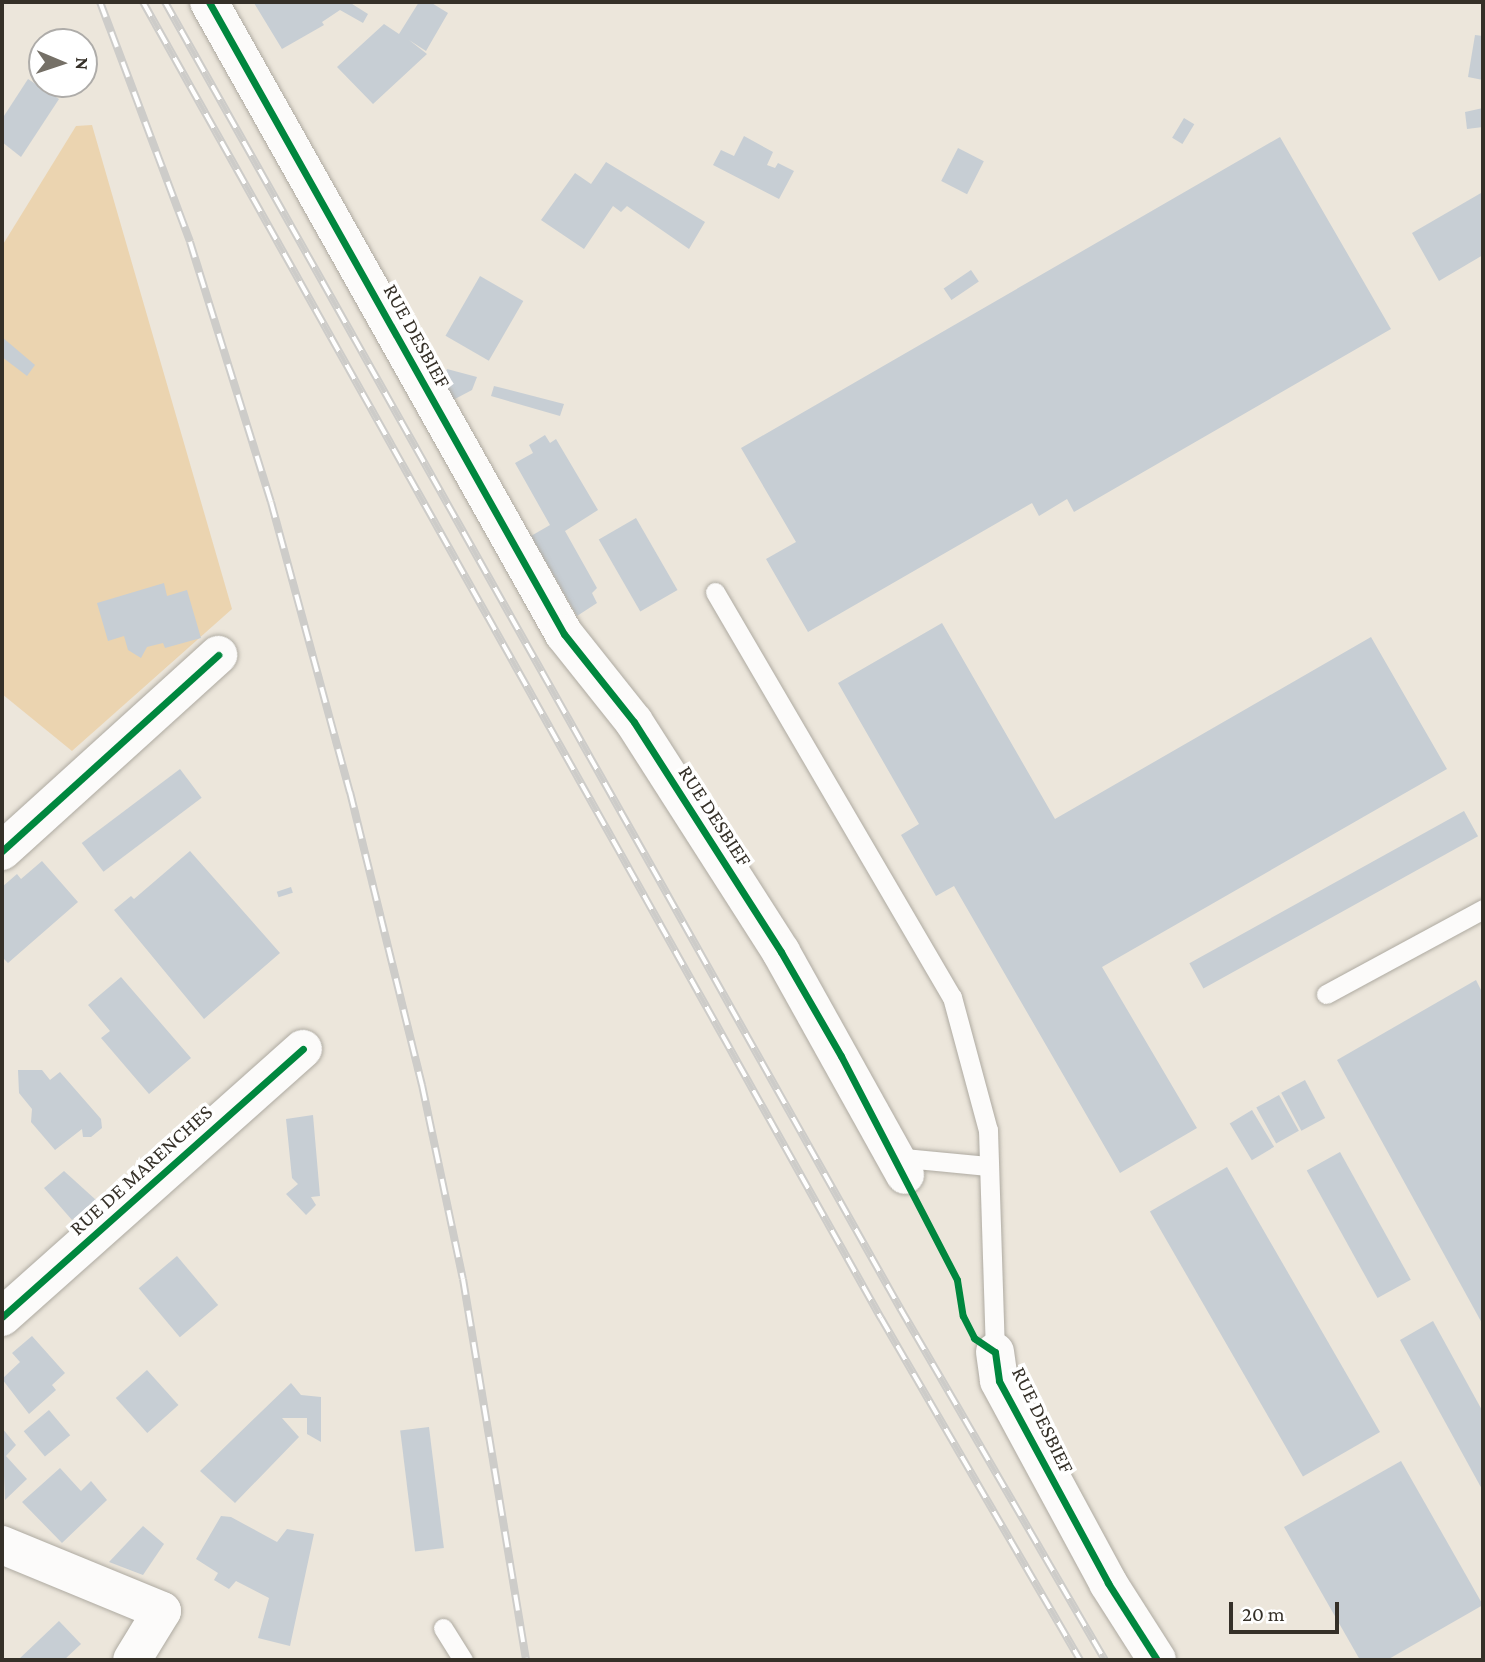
<!DOCTYPE html>
<style>
body{margin:0}
#map{position:relative;width:1485px;height:1662px;overflow:hidden;background:#ece6db;font-family:"Crimson Pro",serif}
div>[style]{position:absolute}
.green>*{inset:0;background:#ebd4b0}
.building>*{inset:0;background:#c7ced4;transform-origin:0 0}
.roads{filter:drop-shadow(0 0 2px #aeaaa1) drop-shadow(0 0 2px #aeaaa1)}
.lane>*{height:19px;margin:-9.5px;padding:0 9.5px;transform-origin:9.5px;border-radius:9.5px;background:#fcfbfa}
.street>*{height:38px;margin:-19px;padding:0 19px;transform-origin:19px;border-radius:19px;background:#fcfbfa}
.rail>*{height:8px;margin-top:-4px;transform-origin:0;background:repeating-linear-gradient(90deg,#fff 0 16px,#cdccc9 0 32px);box-sizing:border-box;border-block:2px solid #cdccc9}
.cycleway>*{height:7px;margin:-3.5px;padding:0 3.5px;transform-origin:3.5px;border-radius:3.5px;background:#00873e}
span{translate:-50% -50%;white-space:nowrap;text-align:center;line-height:1.15;-webkit-text-stroke:7px #fff;paint-order:stroke}
.street-label{font-size:21px;color:#353028}
.frame{position:absolute;inset:0;border:4px solid #353028;pointer-events:none}
.north{position:absolute;left:28px;top:28px;width:70px;height:70px;box-sizing:border-box;background:#fff;border:2px solid #aeaca9;border-radius:50%;rotate:92deg;font-size:19px;font-weight:700;line-height:28px;text-align:center;color:#353028}
.north::after{content:'';display:block;margin:auto;width:24px;height:32px;background:#757067;clip-path:polygon(50% 0,100% 100%,50% 72%,0 100%)}
.scale{position:absolute;left:1229px;top:1602px;width:110px;height:32px;box-sizing:border-box;border:4px solid #353028;border-top:0;padding-left:9px;font-size:21px;line-height:24px;white-space:nowrap;color:#353028;-webkit-text-stroke:5px #fff;paint-order:stroke}
</style>
<div id="map">
<div class="green">
<i style="clip-path:polygon(92px 125px,232px 609px,72px 751px,2px 694px,2px 246px,76px 126px)"></i>
</div>
<div class="building">
<i style="clip-path:polygon(349px 2px,368px 14px,363px 23px,340px 10px,322px 22px,324px 25px,282px 49px,254px 3px)"></i>
<i style="clip-path:polygon(419px 2px,430px 2px,448px 13px,426px 51px,409px 40px,427px 54px,373px 104px,337px 67px,384px 24px,399px 34px)"></i>
<i style="clip-path:polygon(1475px 35px,1483px 36px,1483px 80px,1468px 77px)"></i>
<i style="clip-path:polygon(28px 79px,59px 99px,21px 157px,2px 142px,2px 119px)"></i>
<i style="clip-path:polygon(1483px 108px,1483px 127px,1467px 129px,1465px 112px)"></i>
<i style="left:1184px;top:118px;width:12px;height:23px;rotate:31deg"></i>
<i style="clip-path:polygon(744px 136px,773px 152px,767px 165px,775px 168px,778px 163px,794px 171px,779px 199px,713px 165px,721px 150px,734px 156px)"></i>
<i style="clip-path:polygon(1280px 137px,1391px 329px,1074px 512px,1067px 499px,1039px 516px,1032px 503px,808px 632px,766px 559px,796px 542px,741px 448px)"></i>
<i style="left:958px;top:148px;width:29px;height:37px;rotate:27deg"></i>
<i style="clip-path:polygon(606px 162px,705px 222px,689px 249px,627px 206px,621px 212px,613px 206px,584px 249px,541px 220px,575px 173px,591px 184px)"></i>
<i style="clip-path:polygon(1481px 193px,1483px 255px,1439px 281px,1412px 233px)"></i>
<i style="left:971px;top:270px;width:14px;height:33px;rotate:56deg"></i>
<i style="left:480px;top:276px;width:50px;height:69px;rotate:30deg"></i>
<i style="clip-path:polygon(2px 337px,35px 365px,27px 376px,2px 357px)"></i>
<i style="clip-path:polygon(447px 369px,477px 377px,472px 390px,453px 400px,443px 383px)"></i>
<i style="clip-path:polygon(494px 386px,564px 404px,560px 416px,491px 396px)"></i>
<i style="clip-path:polygon(545px 435px,550px 443px,556px 439px,598px 510px,565px 531px,597px 588px,592px 593px,597px 603px,577px 616px,531px 536px,550px 525px,515px 463px,533px 453px,529px 445px)"></i>
<i style="left:636px;top:518px;width:83px;height:43px;rotate:60deg"></i>
<i style="clip-path:polygon(164px 583px,167px 596px,187px 590px,201px 638px,165px 648px,163px 643px,147px 647px,141px 658px,128px 650px,124px 636px,108px 641px,97px 603px)"></i>
<i style="clip-path:polygon(942px 623px,1055px 819px,1371px 637px,1447px 769px,1102px 967px,1197px 1128px,1120px 1173px,954px 886px,936px 896px,901px 835px,919px 824px,838px 683px)"></i>
<i style="left:180px;top:769px;width:36px;height:123px;rotate:53deg"></i>
<i style="left:1464px;top:811px;width:29px;height:314px;rotate:61deg"></i>
<i style="clip-path:polygon(190px 851px,280px 953px,204px 1019px,114px 910px,131px 896px,134px 899px)"></i>
<i style="clip-path:polygon(42px 861px,78px 902px,8px 963px,2px 957px,2px 887px,17px 874px,21px 879px)"></i>
<i style="left:291px;top:887px;width:6px;height:15px;rotate:72deg"></i>
<i style="clip-path:polygon(121px 977px,191px 1058px,149px 1094px,101px 1038px,110px 1031px,88px 1005px)"></i>
<i style="clip-path:polygon(1476px 980px,1483px 994px,1483px 1325px,1337px 1060px)"></i>
<i style="clip-path:polygon(18px 1070px,42px 1070px,50px 1080px,60px 1072px,101px 1119px,102px 1128px,91px 1137px,83px 1137px,82px 1129px,55px 1150px,31px 1122px,32px 1109px,19px 1093px)"></i>
<i style="left:1305px;top:1080px;width:43px;height:27px;rotate:62deg"></i>
<i style="left:1279px;top:1095px;width:41px;height:26px;rotate:61deg"></i>
<i style="left:1252px;top:1110px;width:43px;height:26px;rotate:59deg"></i>
<i style="clip-path:polygon(313px 1115px,320px 1196px,311px 1197px,316px 1205px,306px 1215px,286px 1194px,298px 1184px,292px 1178px,286px 1119px)"></i>
<i style="left:1340px;top:1152px;width:146px;height:38px;rotate:61deg"></i>
<i style="left:1227px;top:1167px;width:306px;height:89px;rotate:60deg"></i>
<i style="clip-path:polygon(64px 1171px,96px 1200px,72px 1220px,44px 1188px)"></i>
<i style="left:177px;top:1256px;width:64px;height:50px;rotate:50deg"></i>
<i style="clip-path:polygon(1433px 1321px,1483px 1412px,1483px 1491px,1400px 1340px)"></i>
<i style="clip-path:polygon(32px 1336px,65px 1373px,52px 1385px,56px 1390px,29px 1414px,2px 1379px,20px 1362px,12px 1353px)"></i>
<i style="left:147px;top:1370px;width:47px;height:42px;rotate:48deg"></i>
<i style="clip-path:polygon(291px 1383px,301px 1395px,321px 1397px,321px 1442px,307px 1434px,307px 1418px,282px 1418px,299px 1437px,235px 1503px,200px 1471px)"></i>
<i style="left:49px;top:1410px;width:33px;height:33px;rotate:50deg"></i>
<i style="left:429px;top:1427px;width:122px;height:29px;rotate:83deg"></i>
<i style="clip-path:polygon(2px 1428px,16px 1445px,6px 1456px,27px 1479px,5px 1500px)"></i>
<i style="clip-path:polygon(1401px 1461px,1483px 1605px,1387px 1660px,1360px 1660px,1284px 1527px)"></i>
<i style="clip-path:polygon(60px 1468px,81px 1491px,91px 1481px,107px 1500px,62px 1543px,22px 1502px)"></i>
<i style="clip-path:polygon(221px 1516px,231px 1517px,277px 1542px,287px 1529px,314px 1534px,290px 1646px,258px 1638px,269px 1598px,236px 1581px,229px 1589px,214px 1580px,218px 1573px,196px 1559px)"></i>
<i style="clip-path:polygon(143px 1526px,164px 1544px,143px 1575px,109px 1562px)"></i>
<i style="clip-path:polygon(59px 1621px,81px 1644px,64px 1660px,18px 1660px)"></i>
</div>
<div class="roads">
<div class="lane">
<i style="left:715px;top:592px;width:469px;rotate:59.7deg"></i>
<i style="left:952px;top:997px;width:138px;rotate:74.9deg"></i>
<i style="left:988px;top:1130px;width:222px;rotate:88.2deg"></i>
<i style="left:1326px;top:994px;width:179px;rotate:-28.4deg"></i>
<i style="left:895px;top:1157px;width:94px;rotate:5.5deg"></i>
<i style="left:443px;top:1628px;width:38px;rotate:58deg"></i>
</div>
<div class="street">
<i style="left:209px;top:2px;width:725px;rotate:60.68deg"></i>
<i style="left:564px;top:634px;width:112px;rotate:51.5deg"></i>
<i style="left:634px;top:722px;width:273px;rotate:57.4deg"></i>
<i style="left:781px;top:952px;width:255px;rotate:60.9deg"></i>
<i style="left:2px;top:851px;width:292px;rotate:-42.2deg"></i>
<i style="left:2px;top:1317px;width:403px;rotate:-41.7deg"></i>
<i style="left:995px;top:1352px;width:29px;rotate:82deg"></i>
<i style="left:999px;top:1381px;width:230px;rotate:61.6deg"></i>
<i style="left:1108px;top:1583px;width:91px;rotate:57.5deg"></i>
<i style="left:2px;top:1545px;width:173px;rotate:22.4deg"></i>
<i style="left:162px;top:1611px;width:57px;rotate:121.5deg"></i>
</div>
</div>
<div class="rail">
<i style="left:100px;top:2px;width:256px;rotate:69.4deg"></i>
<i style="left:190px;top:242px;width:272px;rotate:72.7deg"></i>
<i style="left:271px;top:502px;width:301px;rotate:74.8deg"></i>
<i style="left:350px;top:792px;width:302px;rotate:76.2deg"></i>
<i style="left:422px;top:1085px;width:198px;rotate:78.1deg"></i>
<i style="left:463px;top:1279px;width:386px;rotate:80.6deg"></i>
<i style="left:143px;top:2px;width:1509px;rotate:60.72deg"></i>
<i style="left:881px;top:1318px;width:396px;rotate:59.8deg"></i>
<i style="left:165px;top:2px;width:1499px;rotate:60.63deg"></i>
<i style="left:900px;top:1308px;width:407px;rotate:59.8deg"></i>
</div>
<div class="cycleway">
<i style="left:209px;top:2px;width:725px;rotate:60.68deg"></i>
<i style="left:564px;top:634px;width:112px;rotate:51.5deg"></i>
<i style="left:634px;top:722px;width:273px;rotate:57.4deg"></i>
<i style="left:781px;top:952px;width:120px;rotate:60deg"></i>
<i style="left:841px;top:1056px;width:252px;rotate:62.6deg"></i>
<i style="left:957px;top:1280px;width:36px;rotate:81deg"></i>
<i style="left:963px;top:1316px;width:25px;rotate:63deg"></i>
<i style="left:974px;top:1338px;width:25px;rotate:34deg"></i>
<i style="left:995px;top:1352px;width:29px;rotate:82deg"></i>
<i style="left:999px;top:1381px;width:230px;rotate:61.6deg"></i>
<i style="left:1108px;top:1583px;width:91px;rotate:57.5deg"></i>
<i style="left:2px;top:851px;width:292px;rotate:-42.2deg"></i>
<i style="left:2px;top:1317px;width:403px;rotate:-41.7deg"></i>
</div>
<div class="street-label">
<span style="left:417px;top:336px;rotate:61deg">RUE DESBIEF</span>
<span style="left:715px;top:816px;rotate:57deg">RUE DESBIEF</span>
<span style="left:141px;top:1170px;rotate:-42deg">RUE DE MARENCHES</span>
<span style="left:1043px;top:1420px;rotate:64deg">RUE DESBIEF</span>
</div>
<div class="frame"></div>
<div class="north">N</div>
<div class="scale">20 m</div>
</div>
